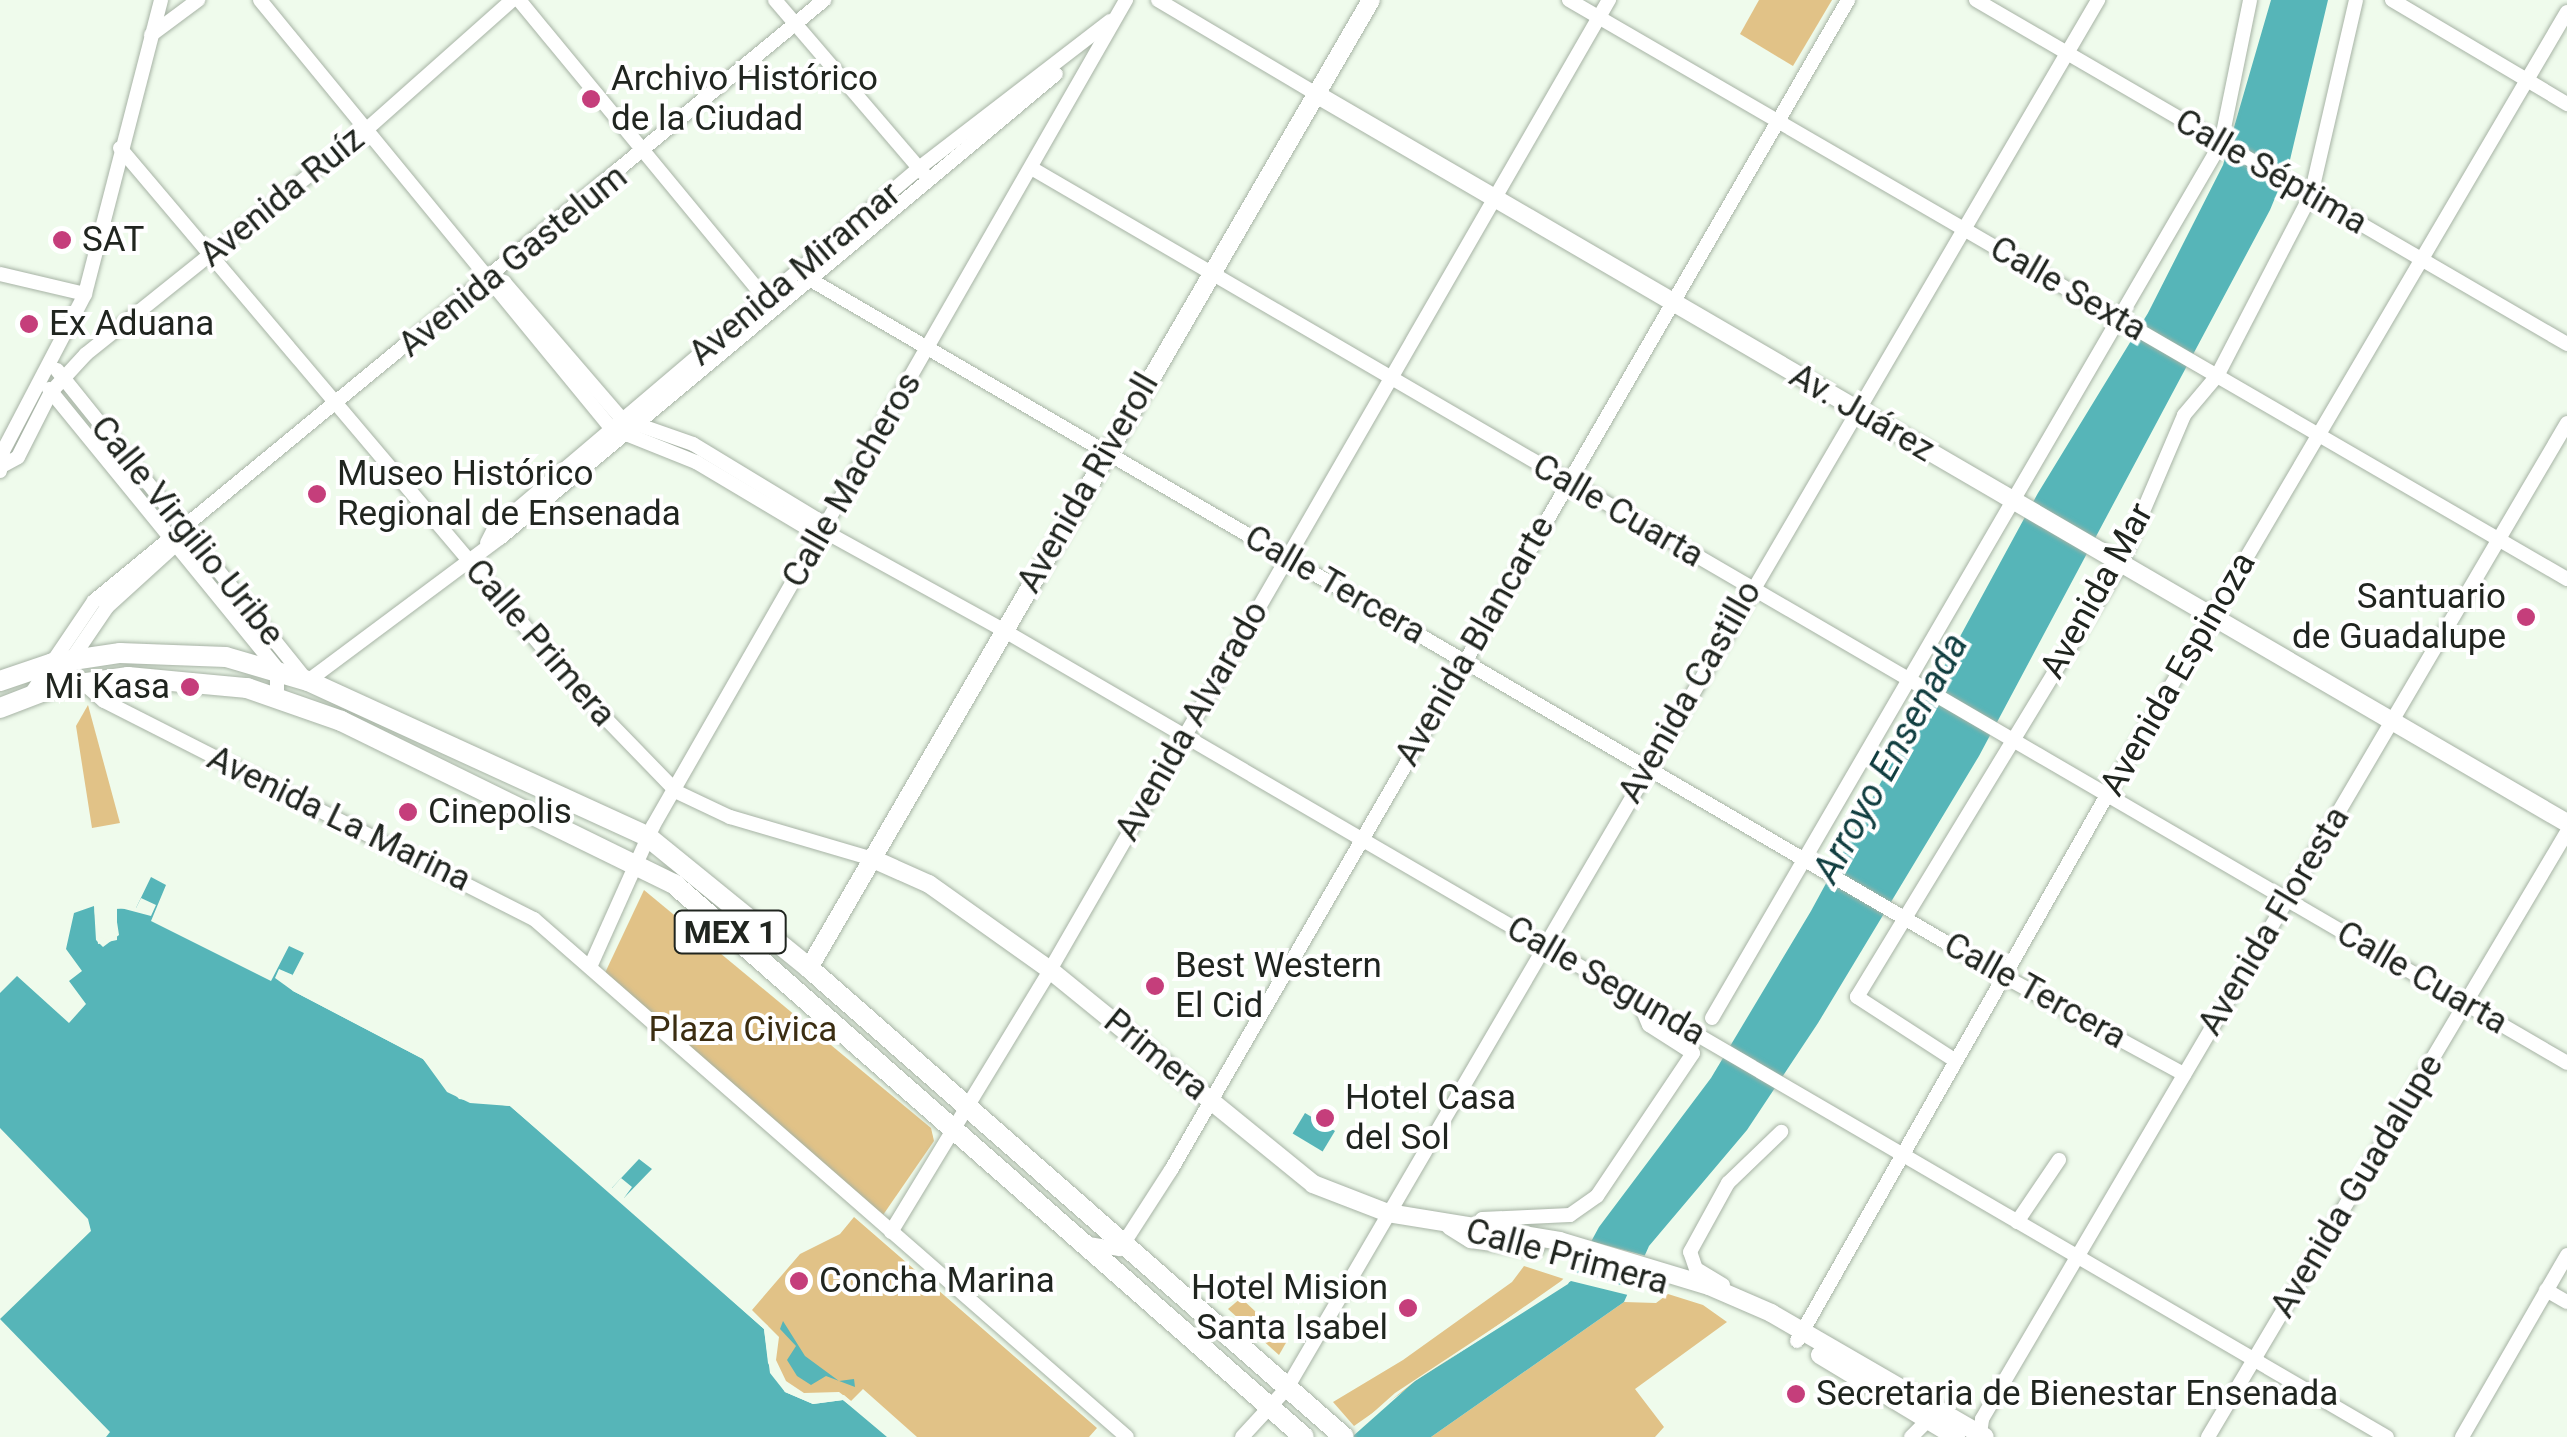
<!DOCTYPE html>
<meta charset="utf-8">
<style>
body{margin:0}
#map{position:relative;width:2567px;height:1437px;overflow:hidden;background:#effbec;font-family:Roboto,sans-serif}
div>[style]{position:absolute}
.green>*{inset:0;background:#e1c287}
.water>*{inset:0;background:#56b5b8;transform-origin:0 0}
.pier>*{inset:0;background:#effbec}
.roads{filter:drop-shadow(0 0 2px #a7b3a5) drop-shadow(0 0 2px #a7b3a5)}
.minor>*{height:14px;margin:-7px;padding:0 7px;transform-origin:7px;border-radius:7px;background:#fff}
.major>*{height:18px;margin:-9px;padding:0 9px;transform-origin:9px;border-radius:9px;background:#fff}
.highway>*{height:20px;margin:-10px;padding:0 10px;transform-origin:10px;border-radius:10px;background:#fff}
.dots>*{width:28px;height:28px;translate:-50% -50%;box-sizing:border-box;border:5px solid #fff;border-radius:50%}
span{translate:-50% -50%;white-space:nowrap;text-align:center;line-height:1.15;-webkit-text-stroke:8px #fff;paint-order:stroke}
.shield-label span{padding:2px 8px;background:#fff;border:2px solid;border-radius:8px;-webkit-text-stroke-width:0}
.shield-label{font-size:32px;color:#20251f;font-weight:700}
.poi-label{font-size:35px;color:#20251f}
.left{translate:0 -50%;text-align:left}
.right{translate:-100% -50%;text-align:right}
.street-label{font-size:35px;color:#20251f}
.park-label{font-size:35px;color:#3b2d11}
.water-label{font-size:38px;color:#113e40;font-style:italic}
</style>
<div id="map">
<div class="green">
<i style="clip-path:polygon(1759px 0,1832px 0,1793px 66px,1740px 34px)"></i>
<i style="clip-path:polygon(88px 705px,120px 823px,92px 828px,76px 726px)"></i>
<i style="clip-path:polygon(644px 890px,931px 1128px,934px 1141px,883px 1215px,604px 975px)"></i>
<i style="clip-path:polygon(854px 1217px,1097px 1428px,1089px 1437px,917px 1437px,863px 1389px,851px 1401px,839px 1392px,804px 1393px,786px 1381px,776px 1360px,779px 1337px,752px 1310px,800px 1254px,840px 1234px)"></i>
<i style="clip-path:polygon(1524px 1266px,1564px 1279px,1354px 1426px,1333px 1402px,1403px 1360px,1512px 1282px)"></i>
<i style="clip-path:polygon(1668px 1294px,1703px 1305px,1727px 1322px,1635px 1389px,1664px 1427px,1655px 1437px,1431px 1437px,1624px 1302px,1656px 1303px)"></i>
<i style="clip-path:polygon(1241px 1298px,1287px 1341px,1279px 1355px,1228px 1309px)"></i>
</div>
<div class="water">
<i style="clip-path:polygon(2271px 0,2328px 0,2289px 164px,2270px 210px,1979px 756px,1818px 1023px,1747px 1130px,1649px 1246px,1624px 1302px,1431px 1437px,1352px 1437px,1415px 1381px,1568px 1284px,1599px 1227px,1711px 1078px,1811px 911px,2038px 493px,2148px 313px,2223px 165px)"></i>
<i style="clip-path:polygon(151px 877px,166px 885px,151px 921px,271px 981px,289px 946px,304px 953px,288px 984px,293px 991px,423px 1059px,459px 1099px,510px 1106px,609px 1191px,639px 1159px,652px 1169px,621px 1201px,764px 1329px,768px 1363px,785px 1392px,813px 1404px,843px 1400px,887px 1437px,106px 1437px,110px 1432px,0 1319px,91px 1231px,88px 1219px,0 1128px,0 993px,17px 976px,69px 1023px,86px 1004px,69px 981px,82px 971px,66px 949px,74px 913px,94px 906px,96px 940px,103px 947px,119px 935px,115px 909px,136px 908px)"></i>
<i style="left:1305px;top:1113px;width:35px;height:24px;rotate:31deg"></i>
<i style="clip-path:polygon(783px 1321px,805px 1356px,839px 1381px,854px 1379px,855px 1387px,826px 1376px,811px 1385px,797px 1376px,787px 1360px,796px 1346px,780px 1329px)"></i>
</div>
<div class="pier">
<i style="clip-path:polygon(141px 898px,156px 905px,151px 916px,117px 907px,117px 940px,98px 944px,94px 906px,100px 937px,110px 941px,115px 932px,111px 906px,136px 908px)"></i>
<i style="clip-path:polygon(279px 969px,293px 975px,289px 985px,426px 1058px,458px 1095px,505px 1099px,612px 1188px,621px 1178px,632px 1187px,624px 1198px,768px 1326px,775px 1371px,788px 1389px,814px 1399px,844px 1395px,892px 1437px,843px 1400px,813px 1404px,785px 1392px,770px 1373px,764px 1329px,510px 1106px,470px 1103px,447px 1092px,423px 1059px,293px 991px,275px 978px)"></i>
<i style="clip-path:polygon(1587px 1240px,1650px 1257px,1637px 1286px,1571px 1269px)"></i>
<i style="clip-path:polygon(1570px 1271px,1635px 1289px,1632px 1296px,1571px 1281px,1415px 1381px,1349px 1434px,1395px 1393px,1557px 1286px)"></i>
</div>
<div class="roads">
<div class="minor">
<i style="left:260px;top:0;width:554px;rotate:50.65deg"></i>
<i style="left:611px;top:428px;width:92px;rotate:21.8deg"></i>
<i style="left:696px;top:462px;width:127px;rotate:30.8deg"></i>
<i style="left:805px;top:527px;width:17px;rotate:10deg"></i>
<i style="left:822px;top:530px;width:207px;rotate:28.9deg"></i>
<i style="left:1003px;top:630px;width:1602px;rotate:30.25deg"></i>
<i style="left:519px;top:0;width:395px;rotate:50.5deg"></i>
<i style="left:775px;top:0;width:229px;rotate:49.4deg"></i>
<i style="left:1158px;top:0;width:184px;rotate:30.7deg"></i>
<i style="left:1569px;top:0;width:1154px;rotate:30.12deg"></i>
<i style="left:1976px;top:0;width:684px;rotate:30.2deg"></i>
<i style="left:2392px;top:0;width:204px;rotate:30.7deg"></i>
<i style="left:151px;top:35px;width:59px;rotate:-36.7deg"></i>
<i style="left:120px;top:148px;width:714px;rotate:49.77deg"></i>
<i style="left:581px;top:693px;width:138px;rotate:45.9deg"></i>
<i style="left:677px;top:792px;width:59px;rotate:25.3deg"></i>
<i style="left:730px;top:817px;width:149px;rotate:16.4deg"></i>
<i style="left:1033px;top:169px;width:1775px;rotate:30.23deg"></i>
<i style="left:799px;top:273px;width:1396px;rotate:30.27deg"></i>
<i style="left:2005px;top:977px;width:204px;rotate:28.5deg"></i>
<i style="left:0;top:274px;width:87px;rotate:13.2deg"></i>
<i style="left:491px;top:278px;width:14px;rotate:17deg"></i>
<i style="left:504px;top:282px;width:181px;rotate:49.3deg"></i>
<i style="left:622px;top:419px;width:75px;rotate:19.4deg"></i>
<i style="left:693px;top:444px;width:145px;rotate:31.2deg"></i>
<i style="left:817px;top:519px;width:12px;rotate:66deg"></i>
<i style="left:57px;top:370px;width:399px;rotate:51.2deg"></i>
<i style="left:49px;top:389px;width:361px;rotate:50.8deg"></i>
<i style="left:277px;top:669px;width:28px;rotate:90deg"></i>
<i style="left:2px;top:466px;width:18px;rotate:-29deg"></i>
<i style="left:18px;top:457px;width:73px;rotate:-63.1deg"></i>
<i style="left:51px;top:392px;width:52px;rotate:-47.4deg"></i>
<i style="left:86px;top:354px;width:361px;rotate:-38.7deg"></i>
<i style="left:368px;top:128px;width:193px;rotate:-41.6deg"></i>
<i style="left:0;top:471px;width:20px;rotate:-81deg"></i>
<i style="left:3px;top:451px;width:177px;rotate:-62.4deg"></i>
<i style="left:85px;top:294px;width:304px;rotate:-75.5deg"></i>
<i style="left:487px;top:543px;width:16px;rotate:-63deg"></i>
<i style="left:494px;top:529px;width:558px;rotate:-40.34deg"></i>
<i style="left:919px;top:168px;width:241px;rotate:-37.6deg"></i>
<i style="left:308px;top:681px;width:239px;rotate:-36.7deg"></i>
<i style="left:500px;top:538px;width:724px;rotate:-39.85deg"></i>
<i style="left:82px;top:682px;width:29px;rotate:41deg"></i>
<i style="left:104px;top:701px;width:482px;rotate:26.9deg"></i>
<i style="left:534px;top:919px;width:787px;rotate:41.14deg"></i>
<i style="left:52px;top:688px;width:98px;rotate:-55.8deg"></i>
<i style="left:107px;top:607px;width:101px;rotate:-42.2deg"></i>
<i style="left:31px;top:694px;width:112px;rotate:-55.9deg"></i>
<i style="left:94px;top:601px;width:946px;rotate:-39.46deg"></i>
<i style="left:590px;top:967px;width:154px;rotate:-65.9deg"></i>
<i style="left:653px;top:826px;width:952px;rotate:-60.2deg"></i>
<i style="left:1712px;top:1018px;width:1012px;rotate:-59.81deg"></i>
<i style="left:2221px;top:143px;width:146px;rotate:-78.5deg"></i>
<i style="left:1956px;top:1061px;width:118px;rotate:-147.1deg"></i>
<i style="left:1857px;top:997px;width:508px;rotate:-58.69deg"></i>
<i style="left:2121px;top:563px;width:161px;rotate:-66.9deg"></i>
<i style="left:2184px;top:415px;width:51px;rotate:-49.8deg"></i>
<i style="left:2217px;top:376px;width:204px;rotate:-62.6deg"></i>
<i style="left:2311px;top:195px;width:200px;rotate:-77deg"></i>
<i style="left:2017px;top:1222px;width:75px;rotate:-55.9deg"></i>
<i style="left:891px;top:1232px;width:306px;rotate:-58.7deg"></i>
<i style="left:1050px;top:970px;width:1120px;rotate:-60.05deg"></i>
<i style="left:1472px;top:1233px;width:17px;rotate:-54deg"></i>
<i style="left:1482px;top:1219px;width:88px;rotate:-2.6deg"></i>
<i style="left:1570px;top:1215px;width:33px;rotate:-35deg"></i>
<i style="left:1597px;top:1196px;width:172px;rotate:-56.1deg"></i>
<i style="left:1693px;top:1053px;width:52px;rotate:-147.5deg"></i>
<i style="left:1649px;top:1025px;width:28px;rotate:-113deg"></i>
<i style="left:1088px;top:1244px;width:32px;rotate:9deg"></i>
<i style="left:1120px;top:1249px;width:94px;rotate:-57.2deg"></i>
<i style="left:1171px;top:1170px;width:1352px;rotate:-59.94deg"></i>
<i style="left:1723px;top:1285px;width:31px;rotate:-149deg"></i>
<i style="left:1696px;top:1269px;width:18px;rotate:-109deg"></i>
<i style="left:1690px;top:1252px;width:79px;rotate:-61.2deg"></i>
<i style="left:1728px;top:1183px;width:74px;rotate:-43.9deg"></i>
<i style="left:2546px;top:1290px;width:24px;rotate:30deg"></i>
<i style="left:1797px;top:1341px;width:628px;rotate:-60.41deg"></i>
<i style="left:2107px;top:795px;width:908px;rotate:-59.57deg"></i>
<i style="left:1980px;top:1434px;width:15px;rotate:-82deg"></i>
<i style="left:1982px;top:1419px;width:1155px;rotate:-59.57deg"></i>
<i style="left:1242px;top:1437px;width:67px;rotate:-47.4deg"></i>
<i style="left:1287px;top:1388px;width:1608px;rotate:-59.7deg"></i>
<i style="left:1911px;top:1437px;width:24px;rotate:-45deg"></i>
<i style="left:2208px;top:1437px;width:703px;rotate:-59.32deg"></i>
<i style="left:2462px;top:1437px;width:210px;rotate:-60deg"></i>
</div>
<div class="major">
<i style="left:1316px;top:94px;width:1448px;rotate:30.23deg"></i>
<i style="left:873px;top:859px;width:61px;rotate:24.1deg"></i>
<i style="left:929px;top:884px;width:148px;rotate:35.4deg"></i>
<i style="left:1050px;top:970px;width:339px;rotate:39.1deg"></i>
<i style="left:1313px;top:1184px;width:80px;rotate:21.1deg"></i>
<i style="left:1388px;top:1213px;width:174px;rotate:9.2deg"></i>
<i style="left:1560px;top:1241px;width:156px;rotate:16.8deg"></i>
<i style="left:1709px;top:1286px;width:68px;rotate:23.5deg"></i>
<i style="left:1771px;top:1313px;width:247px;rotate:30.1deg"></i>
<i style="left:809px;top:968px;width:1119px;rotate:-59.86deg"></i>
<i style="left:1450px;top:1226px;width:25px;rotate:32deg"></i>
<i style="left:1471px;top:1239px;width:65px;rotate:8deg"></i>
<i style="left:1820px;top:1355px;width:159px;rotate:31.1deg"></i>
</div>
<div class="highway">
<i style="left:0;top:681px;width:56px;rotate:-18.8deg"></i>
<i style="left:53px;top:663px;width:68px;rotate:-8.5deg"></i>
<i style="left:120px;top:653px;width:106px;rotate:2.2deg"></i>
<i style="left:226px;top:657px;width:85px;rotate:16.3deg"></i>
<i style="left:308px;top:681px;width:374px;rotate:24.6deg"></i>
<i style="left:648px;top:837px;width:208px;rotate:39.1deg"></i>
<i style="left:809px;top:968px;width:711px;rotate:41.24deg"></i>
<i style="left:0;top:708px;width:56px;rotate:-21deg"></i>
<i style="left:52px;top:688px;width:77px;rotate:-8.2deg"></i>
<i style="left:128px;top:677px;width:120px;rotate:5.3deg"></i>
<i style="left:247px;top:688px;width:100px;rotate:19.3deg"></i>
<i style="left:341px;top:721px;width:371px;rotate:26.1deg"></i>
<i style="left:674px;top:884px;width:838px;rotate:41.28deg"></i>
</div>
</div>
<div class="dots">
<i style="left:591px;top:99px;background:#c53e7b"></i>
<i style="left:62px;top:240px;background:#c53e7b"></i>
<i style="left:29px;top:324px;background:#c53e7b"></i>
<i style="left:317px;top:494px;background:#c53e7b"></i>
<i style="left:2526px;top:617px;background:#c53e7b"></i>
<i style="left:190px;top:687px;background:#c53e7b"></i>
<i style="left:408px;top:812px;background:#c53e7b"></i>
<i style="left:1155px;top:986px;background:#c53e7b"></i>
<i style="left:1325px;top:1118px;background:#c53e7b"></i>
<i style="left:799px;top:1281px;background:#c53e7b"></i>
<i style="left:1408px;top:1308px;background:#c53e7b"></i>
<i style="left:1796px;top:1394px;background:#c53e7b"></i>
</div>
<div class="shield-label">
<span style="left:730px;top:932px">MEX 1</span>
</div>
<div class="poi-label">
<span class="left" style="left:611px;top:99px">Archivo Histórico<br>de la Ciudad</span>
<span class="left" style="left:82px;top:240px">SAT</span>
<span class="left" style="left:49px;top:324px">Ex Aduana</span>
<span class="left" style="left:337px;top:494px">Museo Histórico<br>Regional de Ensenada</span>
<span class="right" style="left:2506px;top:617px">Santuario<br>de Guadalupe</span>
<span class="right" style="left:170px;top:687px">Mi Kasa</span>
<span class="left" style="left:428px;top:812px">Cinepolis</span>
<span class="left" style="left:1175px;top:986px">Best Western<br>El Cid</span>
<span class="left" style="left:1345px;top:1118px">Hotel Casa<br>del Sol</span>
<span class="left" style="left:819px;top:1281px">Concha Marina</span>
<span class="right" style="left:1388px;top:1308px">Hotel Mision<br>Santa Isabel</span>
<span class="left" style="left:1816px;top:1394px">Secretaria de Bienestar Ensenada</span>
</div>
<div class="street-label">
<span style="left:2271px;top:172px;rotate:30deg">Calle Séptima</span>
<span style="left:282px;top:197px;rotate:-39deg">Avenida Ruíz</span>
<span style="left:513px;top:261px;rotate:-39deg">Avenida Gastelum</span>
<span style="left:795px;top:274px;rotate:-40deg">Avenida Miramar</span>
<span style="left:2068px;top:289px;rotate:30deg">Calle Sexta</span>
<span style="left:1862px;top:413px;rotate:30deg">Av. Juárez</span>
<span style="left:852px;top:480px;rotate:-60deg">Calle Macheros</span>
<span style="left:1088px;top:483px;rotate:-60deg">Avenida Riveroll</span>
<span style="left:1618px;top:511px;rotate:30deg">Calle Cuarta</span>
<span style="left:187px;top:531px;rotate:51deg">Calle Virgilio Uribe</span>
<span style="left:1335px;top:585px;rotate:30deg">Calle Tercera</span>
<span style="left:2097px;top:591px;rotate:-61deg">Avenida Mar</span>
<span style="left:1475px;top:641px;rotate:-60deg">Avenida Blancarte</span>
<span style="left:540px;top:643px;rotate:49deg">Calle Primera</span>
<span style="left:2178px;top:674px;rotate:-60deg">Avenida Espinoza</span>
<span style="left:1690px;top:692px;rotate:-60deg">Avenida Castillo</span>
<span style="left:1192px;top:721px;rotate:-60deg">Avenida Alvarado</span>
<span style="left:339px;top:819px;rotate:26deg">Avenida La Marina</span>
<span style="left:2274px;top:921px;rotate:-59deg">Avenida Floresta</span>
<span style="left:2422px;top:978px;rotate:30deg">Calle Cuarta</span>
<span style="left:1606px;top:981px;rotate:30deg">Calle Segunda</span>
<span style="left:2035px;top:991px;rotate:29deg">Calle Tercera</span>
<span style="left:1156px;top:1055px;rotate:39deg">Primera</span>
<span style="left:2357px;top:1186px;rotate:-59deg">Avenida Guadalupe</span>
<span style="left:1567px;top:1257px;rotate:15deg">Calle Primera</span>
</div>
<div class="park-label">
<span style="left:743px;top:1030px">Plaza Civica</span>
</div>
<div class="water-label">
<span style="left:1891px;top:758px;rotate:-61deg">Arroyo Ensenada</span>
</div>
</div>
